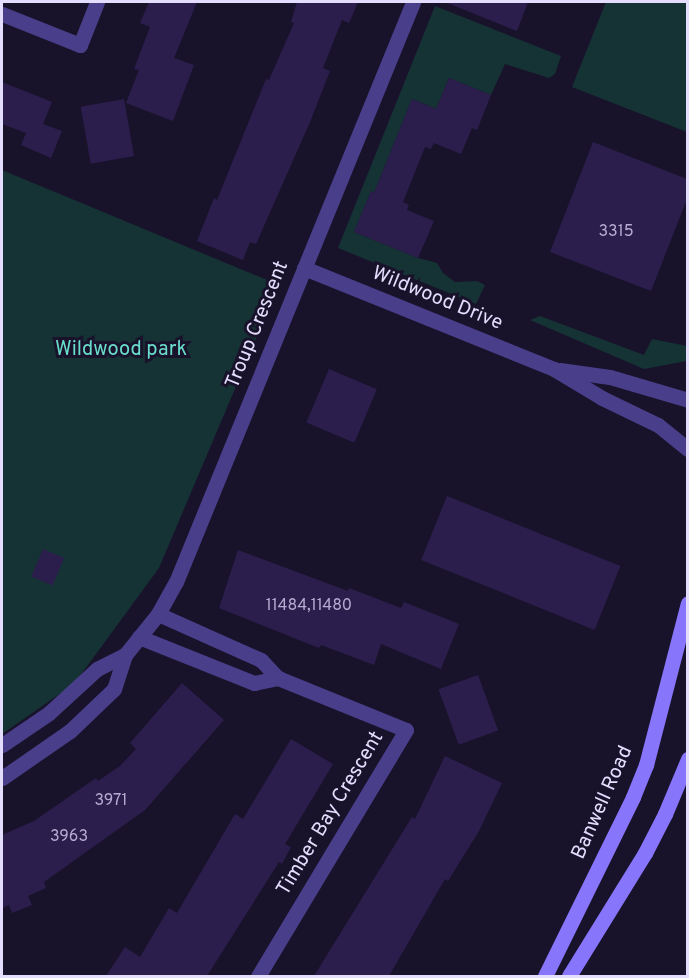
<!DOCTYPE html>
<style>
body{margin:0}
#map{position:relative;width:689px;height:978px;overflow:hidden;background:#19122b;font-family:Overpass,sans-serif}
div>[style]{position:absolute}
.green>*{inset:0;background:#153335}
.building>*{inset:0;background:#2c1e4c;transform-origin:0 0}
.street>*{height:15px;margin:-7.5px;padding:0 7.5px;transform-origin:7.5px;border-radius:7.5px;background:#493e89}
.secondary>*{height:15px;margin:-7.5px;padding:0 7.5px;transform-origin:7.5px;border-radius:7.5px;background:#8776fc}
span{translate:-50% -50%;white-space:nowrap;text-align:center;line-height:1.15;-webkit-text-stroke:6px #19122b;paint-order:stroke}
.number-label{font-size:16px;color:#b6add2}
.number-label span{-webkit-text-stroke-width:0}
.street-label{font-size:20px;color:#e4ddfe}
.park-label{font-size:20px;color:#69decd}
.frame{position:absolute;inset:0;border:3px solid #e4ddfe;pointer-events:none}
</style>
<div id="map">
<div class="green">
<i style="clip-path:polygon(606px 2px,687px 2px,687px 132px,572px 87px)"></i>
<i style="clip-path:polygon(435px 6px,561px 56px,555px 74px,549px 78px,505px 64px,491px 95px,449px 78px,436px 109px,412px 99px,374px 193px,371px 191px,354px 232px,418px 258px,437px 263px,443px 273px,455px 282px,477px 281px,485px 285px,476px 304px,338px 248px)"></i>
<i style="clip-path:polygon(2px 170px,279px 285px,159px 568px,74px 684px,2px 734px)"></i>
<i style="clip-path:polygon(540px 316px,644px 355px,652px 339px,687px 346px,687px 361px,644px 369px,530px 320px)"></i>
</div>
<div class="building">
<i style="clip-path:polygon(149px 2px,197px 2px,174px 58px,194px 65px,173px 121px,126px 103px,139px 70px,134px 69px,150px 27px,140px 23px)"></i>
<i style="clip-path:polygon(297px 2px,358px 2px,349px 23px,342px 20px,323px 68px,330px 71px,310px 122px,256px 244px,250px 242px,243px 260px,197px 241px,214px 198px,217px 200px,266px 79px,269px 80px,294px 23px,291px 22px)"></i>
<i style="clip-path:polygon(445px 2px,528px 2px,517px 31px)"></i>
<i style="clip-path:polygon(449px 78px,491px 95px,477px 130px,472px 128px,461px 154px,434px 143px,431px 149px,425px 147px,403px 202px,409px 205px,407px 210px,434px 221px,418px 258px,354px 232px,371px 191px,374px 193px,412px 99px,436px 109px)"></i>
<i style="clip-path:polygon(2px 82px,52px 102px,43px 124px,62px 131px,51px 158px,21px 145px,26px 133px,2px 124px)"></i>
<i style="left:124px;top:99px;width:58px;height:44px;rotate:80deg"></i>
<i style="clip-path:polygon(593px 142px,687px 179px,687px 199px,651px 291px,550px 252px)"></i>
<i style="left:329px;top:369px;width:52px;height:58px;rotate:23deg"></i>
<i style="left:447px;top:496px;width:187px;height:69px;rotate:22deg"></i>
<i style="left:43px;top:549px;width:23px;height:30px;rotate:23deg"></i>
<i style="clip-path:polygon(238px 550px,348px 591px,349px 588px,401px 608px,404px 602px,459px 624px,441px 669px,381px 644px,374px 665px,321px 645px,319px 648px,219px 608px)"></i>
<i style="left:478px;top:675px;width:59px;height:42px;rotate:70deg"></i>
<i style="clip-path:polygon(182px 683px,224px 720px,145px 810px,44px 882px,46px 888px,28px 896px,32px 905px,12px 913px,9px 905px,2px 908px,2px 835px,34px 821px,96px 778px,98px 781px,120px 766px,136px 749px,130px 743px)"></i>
<i style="clip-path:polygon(291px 739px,333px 764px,285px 844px,291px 847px,282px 864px,279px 862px,207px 976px,106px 976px,125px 947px,140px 957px,169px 908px,177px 913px,235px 814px,243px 819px)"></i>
<i style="clip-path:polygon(445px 756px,502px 783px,479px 831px,448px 881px,445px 879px,389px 976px,314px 976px,412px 817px,415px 819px)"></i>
</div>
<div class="street">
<i style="left:2px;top:14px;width:84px;rotate:21.7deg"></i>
<i style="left:80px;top:45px;width:46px;rotate:-68.4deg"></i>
<i style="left:304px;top:268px;width:270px;rotate:22deg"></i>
<i style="left:554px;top:369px;width:56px;rotate:31.1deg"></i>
<i style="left:602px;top:398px;width:62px;rotate:25.7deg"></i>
<i style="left:658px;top:425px;width:38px;rotate:39deg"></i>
<i style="left:560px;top:370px;width:50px;rotate:8deg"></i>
<i style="left:610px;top:377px;width:81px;rotate:16.4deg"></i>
<i style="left:158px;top:614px;width:113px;rotate:24.1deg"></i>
<i style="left:261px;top:660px;width:25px;rotate:47deg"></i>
<i style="left:278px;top:678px;width:138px;rotate:22.1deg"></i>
<i style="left:406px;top:730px;width:287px;rotate:121deg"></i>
<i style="left:139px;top:637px;width:124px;rotate:21.8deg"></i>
<i style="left:254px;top:683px;width:25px;rotate:-12deg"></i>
<i style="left:2px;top:745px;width:57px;rotate:-34.2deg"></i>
<i style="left:49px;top:713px;width:65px;rotate:-42.5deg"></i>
<i style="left:97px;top:669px;width:31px;rotate:-27deg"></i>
<i style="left:2px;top:778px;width:83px;rotate:-34.7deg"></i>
<i style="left:70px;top:731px;width:61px;rotate:-43.7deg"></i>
<i style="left:114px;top:689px;width:36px;rotate:-72deg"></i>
<i style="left:125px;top:655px;width:53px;rotate:-51.2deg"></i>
<i style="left:158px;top:614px;width:37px;rotate:-61deg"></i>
<i style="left:176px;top:582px;width:627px;rotate:-67.77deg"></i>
</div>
<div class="secondary">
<i style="left:545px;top:976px;width:199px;rotate:-63.8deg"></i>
<i style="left:633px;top:797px;width:35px;rotate:-68deg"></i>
<i style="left:646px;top:765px;width:167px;rotate:-75.5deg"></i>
<i style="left:569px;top:976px;width:145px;rotate:-58.3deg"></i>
<i style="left:645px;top:853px;width:44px;rotate:-62.9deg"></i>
<i style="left:665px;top:814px;width:60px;rotate:-67.3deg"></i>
</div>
<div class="number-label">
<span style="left:616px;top:232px">3315</span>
<span style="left:309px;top:606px">11484,11480</span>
<span style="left:111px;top:801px">3971</span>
<span style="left:69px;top:837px">3963</span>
</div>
<div class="street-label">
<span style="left:437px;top:299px;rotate:22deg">Wildwood Drive</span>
<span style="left:258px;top:325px;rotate:-68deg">Troup Crescent</span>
<span style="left:603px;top:803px;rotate:-66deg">Banwell Road</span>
<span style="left:331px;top:814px;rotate:-59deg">Timber Bay Crescent</span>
</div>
<div class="park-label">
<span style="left:121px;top:350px">Wildwood park</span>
</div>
<div class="frame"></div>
</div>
